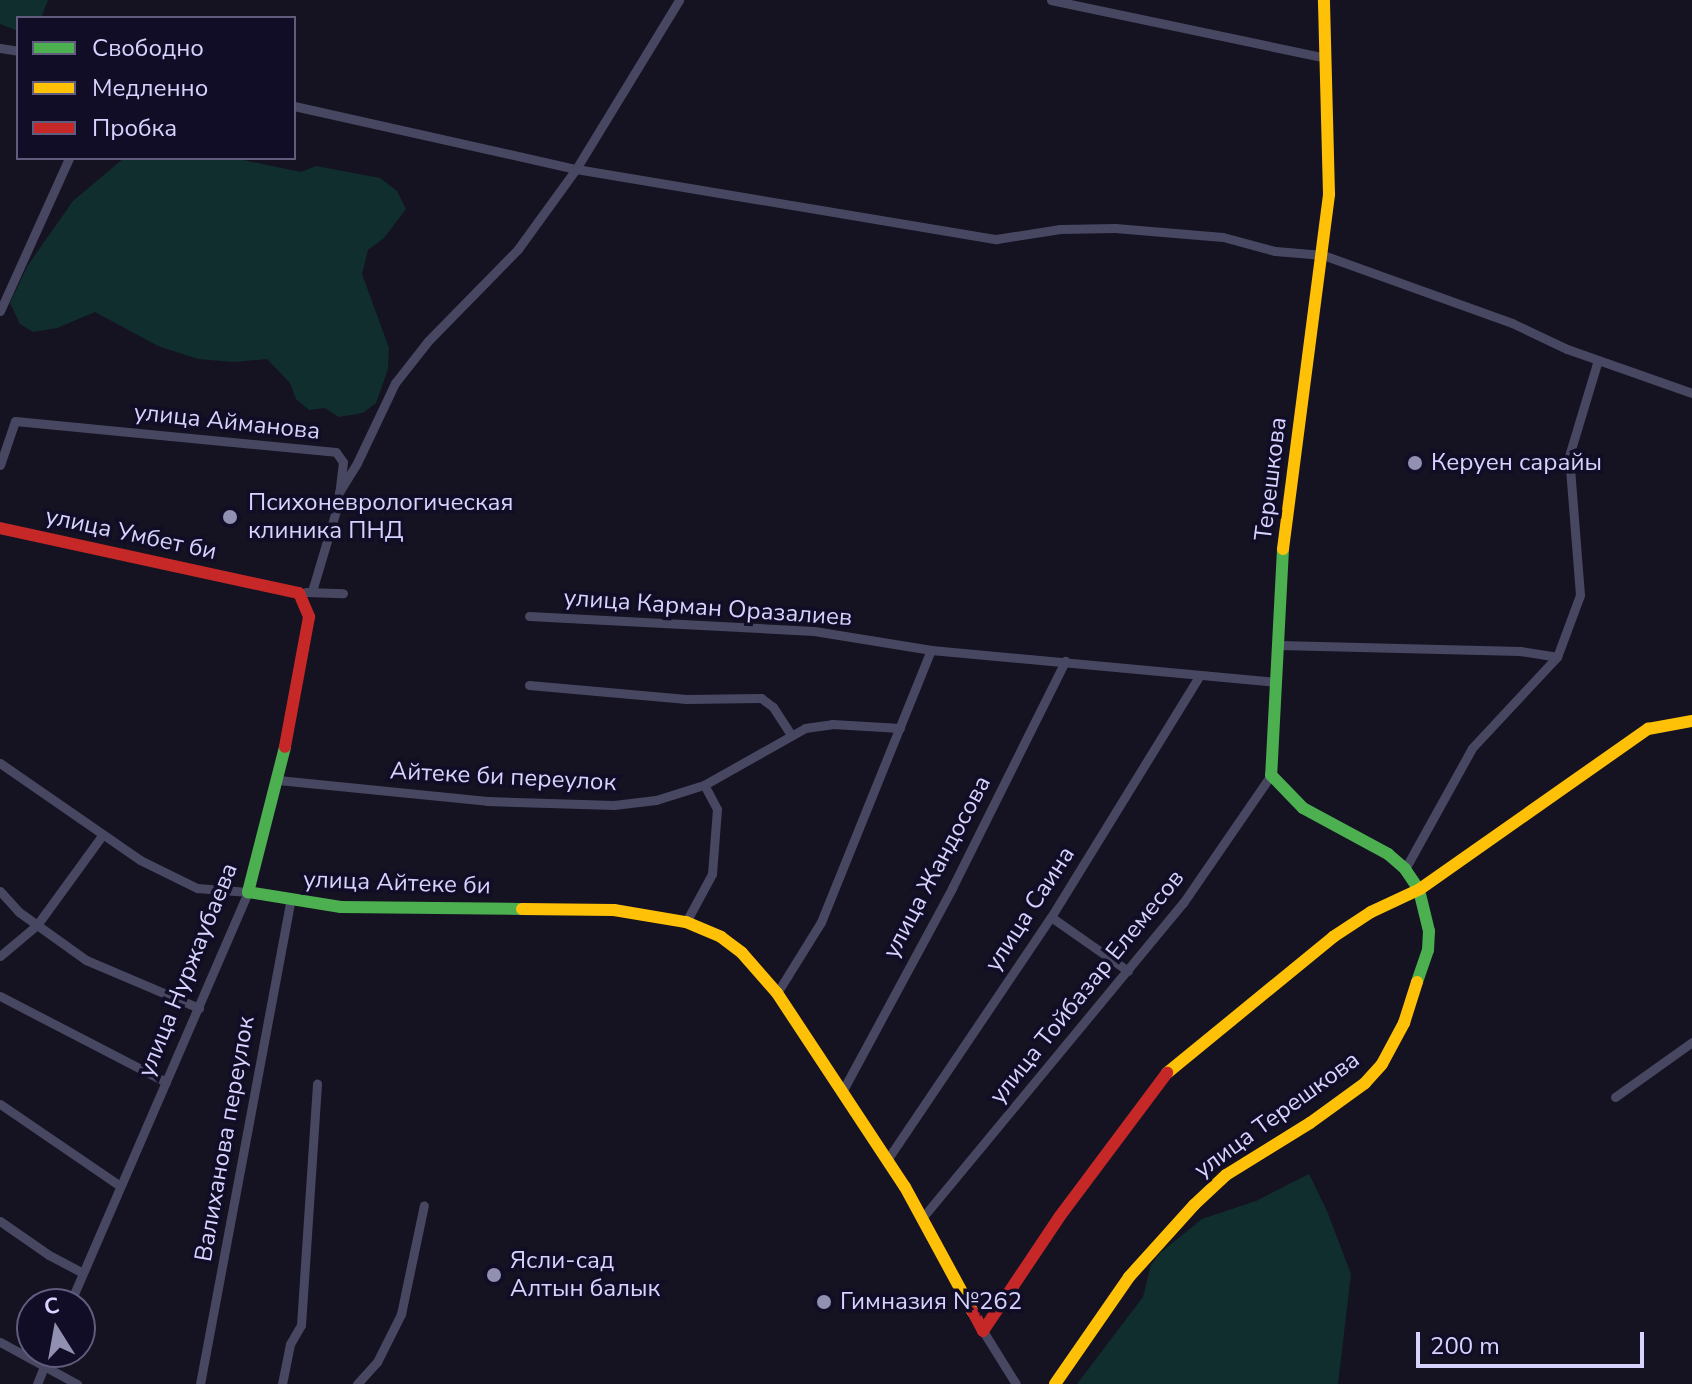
<!DOCTYPE html>
<meta charset="utf-8">
<style>
body{margin:0}
#map{position:relative;width:1692px;height:1384px;overflow:hidden;background:#151321;font-family:"Nunito Sans",sans-serif}
div>[style]{position:absolute}
.green>*{inset:0;background:#102e2d}
.street>*{height:9px;margin:-4.5px;padding:0 4.5px;transform-origin:4.5px;border-radius:4.5px;background:#474762}
.fast>*{height:12px;margin:-6px;padding:0 6px;transform-origin:6px;border-radius:6px;background:#4caf50}
.slow>*{height:12px;margin:-6px;padding:0 6px;transform-origin:6px;border-radius:6px;background:#ffc107}
.jam>*{height:12px;margin:-6px;padding:0 6px;transform-origin:6px;border-radius:6px;background:#c62828}
.dots>*{width:22px;height:22px;translate:-50% -50%;box-sizing:border-box;border:4px solid #110d27;border-radius:50%}
span{translate:-50% -50%;white-space:nowrap;text-align:center;line-height:1.15;-webkit-text-stroke:7px #110d27;paint-order:stroke}
.street-label{font-size:24px;color:#d6d3ff}
.poi-label{font-size:24px;color:#d6d3ff}
.left{translate:0 -50%;text-align:left}
.legend{position:absolute;left:16px;top:16px;width:280px;height:144px;box-sizing:border-box;background:#110d27;border:2px solid #605c7d;margin:0;padding:10px 14px;list-style:none;font-size:24px;color:#d6d3ff}
.legend li{display:flex;align-items:center;gap:16px;height:40px}
.legend b{width:40px;border:2px solid #605c7d}
.north{position:absolute;left:16px;top:1288px;width:80px;height:80px;box-sizing:border-box;background:#110d27;border:2px solid #605c7d;border-radius:50%;rotate:349deg;font-size:22px;font-weight:700;line-height:32px;text-align:center;color:#d6d3ff}
.north::after{content:'';display:block;margin:auto;width:28px;height:36px;background:#9290b1;clip-path:polygon(50% 0,100% 100%,50% 72%,0 100%)}
.scale{position:absolute;left:1416px;top:1332px;width:228px;height:36px;box-sizing:border-box;border:4px solid #d6d3ff;border-top:0;padding-left:10px;font-size:24px;line-height:28px;white-space:nowrap;color:#d6d3ff;-webkit-text-stroke:6px #110d27;paint-order:stroke}
</style>
<div id="map">
<div class="green">
<i style="clip-path:polygon(0 0,48px 0,41px 18px,18px 18px,18px 31px,0 24px)"></i>
<i style="clip-path:polygon(124px 158px,233px 158px,301px 172px,316px 166px,380px 178px,397px 191px,406px 209px,384px 238px,368px 250px,362px 274px,389px 348px,388px 369px,376px 403px,363px 413px,339px 417px,325px 408px,309px 410px,296px 399px,290px 383px,267px 359px,234px 362px,198px 359px,158px 346px,95px 312px,57px 328px,33px 332px,20px 324px,10px 303px,28px 265px,73px 201px)"></i>
<i style="clip-path:polygon(1309px 1174px,1327px 1211px,1351px 1274px,1338px 1384px,1077px 1384px,1143px 1297px,1151px 1265px,1160px 1253px,1202px 1219px,1256px 1201px)"></i>
</div>
<div class="street">
<i style="left:1051px;top:0;width:281px;rotate:11.9deg"></i>
<i style="left:0;top:48px;width:18px;rotate:9deg"></i>
<i style="left:294px;top:106px;width:289px;rotate:12.6deg"></i>
<i style="left:576px;top:169px;width:426px;rotate:9.5deg"></i>
<i style="left:996px;top:239px;width:65px;rotate:-8.9deg"></i>
<i style="left:1060px;top:229px;width:55px;rotate:-1deg"></i>
<i style="left:1115px;top:228px;width:108px;rotate:4.8deg"></i>
<i style="left:1223px;top:237px;width:54px;rotate:15.1deg"></i>
<i style="left:1275px;top:251px;width:48px;rotate:4.8deg"></i>
<i style="left:1323px;top:255px;width:201px;rotate:19.8deg"></i>
<i style="left:1512px;top:323px;width:61px;rotate:25.3deg"></i>
<i style="left:1567px;top:349px;width:133px;rotate:19.4deg"></i>
<i style="left:0;top:311px;width:168px;rotate:-65.7deg"></i>
<i style="left:0;top:465px;width:46px;rotate:-71.2deg"></i>
<i style="left:15px;top:421px;width:322px;rotate:5.5deg"></i>
<i style="left:336px;top:452px;width:12px;rotate:55deg"></i>
<i style="left:343px;top:462px;width:42px;rotate:96.8deg"></i>
<i style="left:338px;top:504px;width:91px;rotate:106.6deg"></i>
<i style="left:339px;top:492px;width:34px;rotate:-58deg"></i>
<i style="left:357px;top:463px;width:89px;rotate:-64.6deg"></i>
<i style="left:395px;top:383px;width:53px;rotate:-51.8deg"></i>
<i style="left:428px;top:341px;width:129px;rotate:-45.6deg"></i>
<i style="left:518px;top:249px;width:99px;rotate:-54.1deg"></i>
<i style="left:576px;top:169px;width:198px;rotate:-58.6deg"></i>
<i style="left:306px;top:592px;width:37px;rotate:2deg"></i>
<i style="left:529px;top:616px;width:285px;rotate:3deg"></i>
<i style="left:814px;top:631px;width:119px;rotate:9.2deg"></i>
<i style="left:931px;top:650px;width:346px;rotate:5.3deg"></i>
<i style="left:1279px;top:645px;width:241px;rotate:1.4deg"></i>
<i style="left:1520px;top:651px;width:37px;rotate:9deg"></i>
<i style="left:529px;top:685px;width:158px;rotate:5.1deg"></i>
<i style="left:686px;top:699px;width:75px;rotate:-0.8deg"></i>
<i style="left:761px;top:698px;width:15px;rotate:37deg"></i>
<i style="left:773px;top:707px;width:33px;rotate:57deg"></i>
<i style="left:0;top:763px;width:170px;rotate:34.7deg"></i>
<i style="left:140px;top:860px;width:64px;rotate:26.2deg"></i>
<i style="left:197px;top:888px;width:51px;rotate:4.5deg"></i>
<i style="left:248px;top:892px;width:449px;rotate:113.4deg"></i>
<i style="left:278px;top:780px;width:210px;rotate:5.7deg"></i>
<i style="left:487px;top:801px;width:127px;rotate:1.8deg"></i>
<i style="left:614px;top:805px;width:42px;rotate:-6.8deg"></i>
<i style="left:656px;top:800px;width:50px;rotate:-17.4deg"></i>
<i style="left:704px;top:785px;width:116px;rotate:-29.4deg"></i>
<i style="left:805px;top:728px;width:27px;rotate:-8deg"></i>
<i style="left:832px;top:724px;width:68px;rotate:3.4deg"></i>
<i style="left:1405px;top:869px;width:138px;rotate:-61deg"></i>
<i style="left:1472px;top:748px;width:125px;rotate:-47deg"></i>
<i style="left:1557px;top:657px;width:66px;rotate:-69.6deg"></i>
<i style="left:1580px;top:595px;width:139px;rotate:-94.5deg"></i>
<i style="left:1569px;top:456px;width:100px;rotate:-73.2deg"></i>
<i style="left:0;top:891px;width:28px;rotate:48deg"></i>
<i style="left:19px;top:912px;width:82px;rotate:35.6deg"></i>
<i style="left:86px;top:960px;width:123px;rotate:23deg"></i>
<i style="left:1051px;top:917px;width:94px;rotate:35deg"></i>
<i style="left:686px;top:922px;width:55px;rotate:-61.6deg"></i>
<i style="left:712px;top:874px;width:65px;rotate:-85.6deg"></i>
<i style="left:717px;top:809px;width:27px;rotate:-118deg"></i>
<i style="left:0;top:956px;width:48px;rotate:-40deg"></i>
<i style="left:37px;top:925px;width:109px;rotate:-54deg"></i>
<i style="left:777px;top:993px;width:84px;rotate:-58.2deg"></i>
<i style="left:821px;top:922px;width:293px;rotate:-68deg"></i>
<i style="left:0;top:996px;width:187px;rotate:27.4deg"></i>
<i style="left:843px;top:1090px;width:230px;rotate:-61.6deg"></i>
<i style="left:952px;top:888px;width:254px;rotate:-63.5deg"></i>
<i style="left:1615px;top:1097px;width:95px;rotate:-35.5deg"></i>
<i style="left:0;top:1104px;width:145px;rotate:34.3deg"></i>
<i style="left:887px;top:1160px;width:293px;rotate:-56deg"></i>
<i style="left:1051px;top:917px;width:284px;rotate:-58.4deg"></i>
<i style="left:923px;top:1217px;width:408px;rotate:-50.4deg"></i>
<i style="left:1183px;top:903px;width:155px;rotate:-55.5deg"></i>
<i style="left:0;top:1221px;width:60px;rotate:34.8deg"></i>
<i style="left:49px;top:1255px;width:38px;rotate:28deg"></i>
<i style="left:983px;top:1331px;width:62px;rotate:58.1deg"></i>
<i style="left:0;top:1342px;width:88px;rotate:28.6deg"></i>
<i style="left:37px;top:1384px;width:35px;rotate:-68deg"></i>
<i style="left:200px;top:1384px;width:491px;rotate:-79.4deg"></i>
<i style="left:282px;top:1384px;width:41px;rotate:-78.7deg"></i>
<i style="left:290px;top:1344px;width:22px;rotate:-60deg"></i>
<i style="left:301px;top:1325px;width:242px;rotate:-86.2deg"></i>
<i style="left:357px;top:1384px;width:30px;rotate:-48deg"></i>
<i style="left:377px;top:1362px;width:54px;rotate:-63.4deg"></i>
<i style="left:401px;top:1314px;width:111px;rotate:-78.1deg"></i>
</div>
<div class="fast">
<i style="left:1283px;top:549px;width:226px;rotate:93deg"></i>
<i style="left:1271px;top:775px;width:46px;rotate:45.9deg"></i>
<i style="left:1303px;top:808px;width:97px;rotate:28.4deg"></i>
<i style="left:1388px;top:854px;width:23px;rotate:41deg"></i>
<i style="left:1405px;top:869px;width:25px;rotate:56deg"></i>
<i style="left:1419px;top:890px;width:42px;rotate:76.3deg"></i>
<i style="left:1429px;top:931px;width:19px;rotate:93deg"></i>
<i style="left:1428px;top:950px;width:34px;rotate:109deg"></i>
<i style="left:285px;top:747px;width:150px;rotate:104.3deg"></i>
<i style="left:248px;top:892px;width:94px;rotate:9.2deg"></i>
<i style="left:341px;top:907px;width:181px;rotate:0.6deg"></i>
</div>
<div class="slow">
<i style="left:1283px;top:549px;width:358px;rotate:-82.6deg"></i>
<i style="left:1329px;top:194px;width:194px;rotate:-91.5deg"></i>
<i style="left:522px;top:909px;width:92px;rotate:0.6deg"></i>
<i style="left:614px;top:910px;width:73px;rotate:9.5deg"></i>
<i style="left:686px;top:922px;width:38px;rotate:23deg"></i>
<i style="left:721px;top:937px;width:26px;rotate:37deg"></i>
<i style="left:742px;top:953px;width:53px;rotate:48.8deg"></i>
<i style="left:777px;top:993px;width:232px;rotate:56.6deg"></i>
<i style="left:905px;top:1187px;width:142px;rotate:61.5deg"></i>
<i style="left:1167px;top:1073px;width:215px;rotate:-39.3deg"></i>
<i style="left:1333px;top:937px;width:45px;rotate:-33.3deg"></i>
<i style="left:1371px;top:912px;width:54px;rotate:-25.1deg"></i>
<i style="left:1420px;top:889px;width:279px;rotate:-35.1deg"></i>
<i style="left:1648px;top:729px;width:45px;rotate:-10.3deg"></i>
<i style="left:1055px;top:1384px;width:130px;rotate:-55.3deg"></i>
<i style="left:1129px;top:1277px;width:97px;rotate:-47.9deg"></i>
<i style="left:1194px;top:1205px;width:44px;rotate:-43.2deg"></i>
<i style="left:1226px;top:1175px;width:99px;rotate:-31.8deg"></i>
<i style="left:1310px;top:1123px;width:68px;rotate:-36deg"></i>
<i style="left:1365px;top:1083px;width:25px;rotate:-48deg"></i>
<i style="left:1382px;top:1064px;width:47px;rotate:-61.8deg"></i>
<i style="left:1404px;top:1023px;width:43px;rotate:-72.4deg"></i>
</div>
<div class="jam">
<i style="left:0;top:528px;width:306px;rotate:12.3deg"></i>
<i style="left:299px;top:593px;width:26px;rotate:67deg"></i>
<i style="left:309px;top:617px;width:132px;rotate:100.5deg"></i>
<i style="left:973px;top:1312px;width:21px;rotate:62deg"></i>
<i style="left:983px;top:1331px;width:138px;rotate:-56.2deg"></i>
<i style="left:1060px;top:1216px;width:179px;rotate:-53.2deg"></i>
</div>
<div class="dots">
<i style="left:1415px;top:463px;background:#9290b1"></i>
<i style="left:230px;top:517px;background:#9290b1"></i>
<i style="left:494px;top:1275px;background:#9290b1"></i>
<i style="left:824px;top:1302px;background:#9290b1"></i>
</div>
<div class="street-label">
<span style="left:227px;top:422px;rotate:6deg">улица Айманова</span>
<span style="left:1271px;top:479px;rotate:-83deg">Терешкова</span>
<span style="left:131px;top:534px;rotate:12deg">улица Умбет би</span>
<span style="left:708px;top:608px;rotate:4deg">улица Карман Оразалиев</span>
<span style="left:503px;top:777px;rotate:3deg">Айтеке би переулок</span>
<span style="left:937px;top:867px;rotate:-62deg">улица Жандосова</span>
<span style="left:397px;top:883px;rotate:2deg">улица Айтеке би</span>
<span style="left:1030px;top:909px;rotate:-57deg">улица Саина</span>
<span style="left:188px;top:970px;rotate:-68deg">улица Нуржаубаева</span>
<span style="left:1087px;top:987px;rotate:-51deg">улица Тойбазар Елемесов</span>
<span style="left:1277px;top:1115px;rotate:-36deg">улица Терешкова</span>
<span style="left:225px;top:1139px;rotate:-80deg">Валиханова переулок</span>
</div>
<div class="poi-label">
<span class="left" style="left:1431px;top:463px">Керуен сарайы</span>
<span class="left" style="left:248px;top:517px">Психоневрологическая<br>клиника ПНД</span>
<span class="left" style="left:510px;top:1275px">Ясли-сад<br>Алтын балык</span>
<span class="left" style="left:840px;top:1302px">Гимназия №262</span>
</div>
<ul class="legend">
<li><b style="height:10px;background:#4caf50"></b>Свободно</li>
<li><b style="height:10px;background:#ffc107"></b>Медленно</li>
<li><b style="height:10px;background:#c62828"></b>Пробка</li>
</ul>
<div class="north">С</div>
<div class="scale">200 m</div>
</div>
